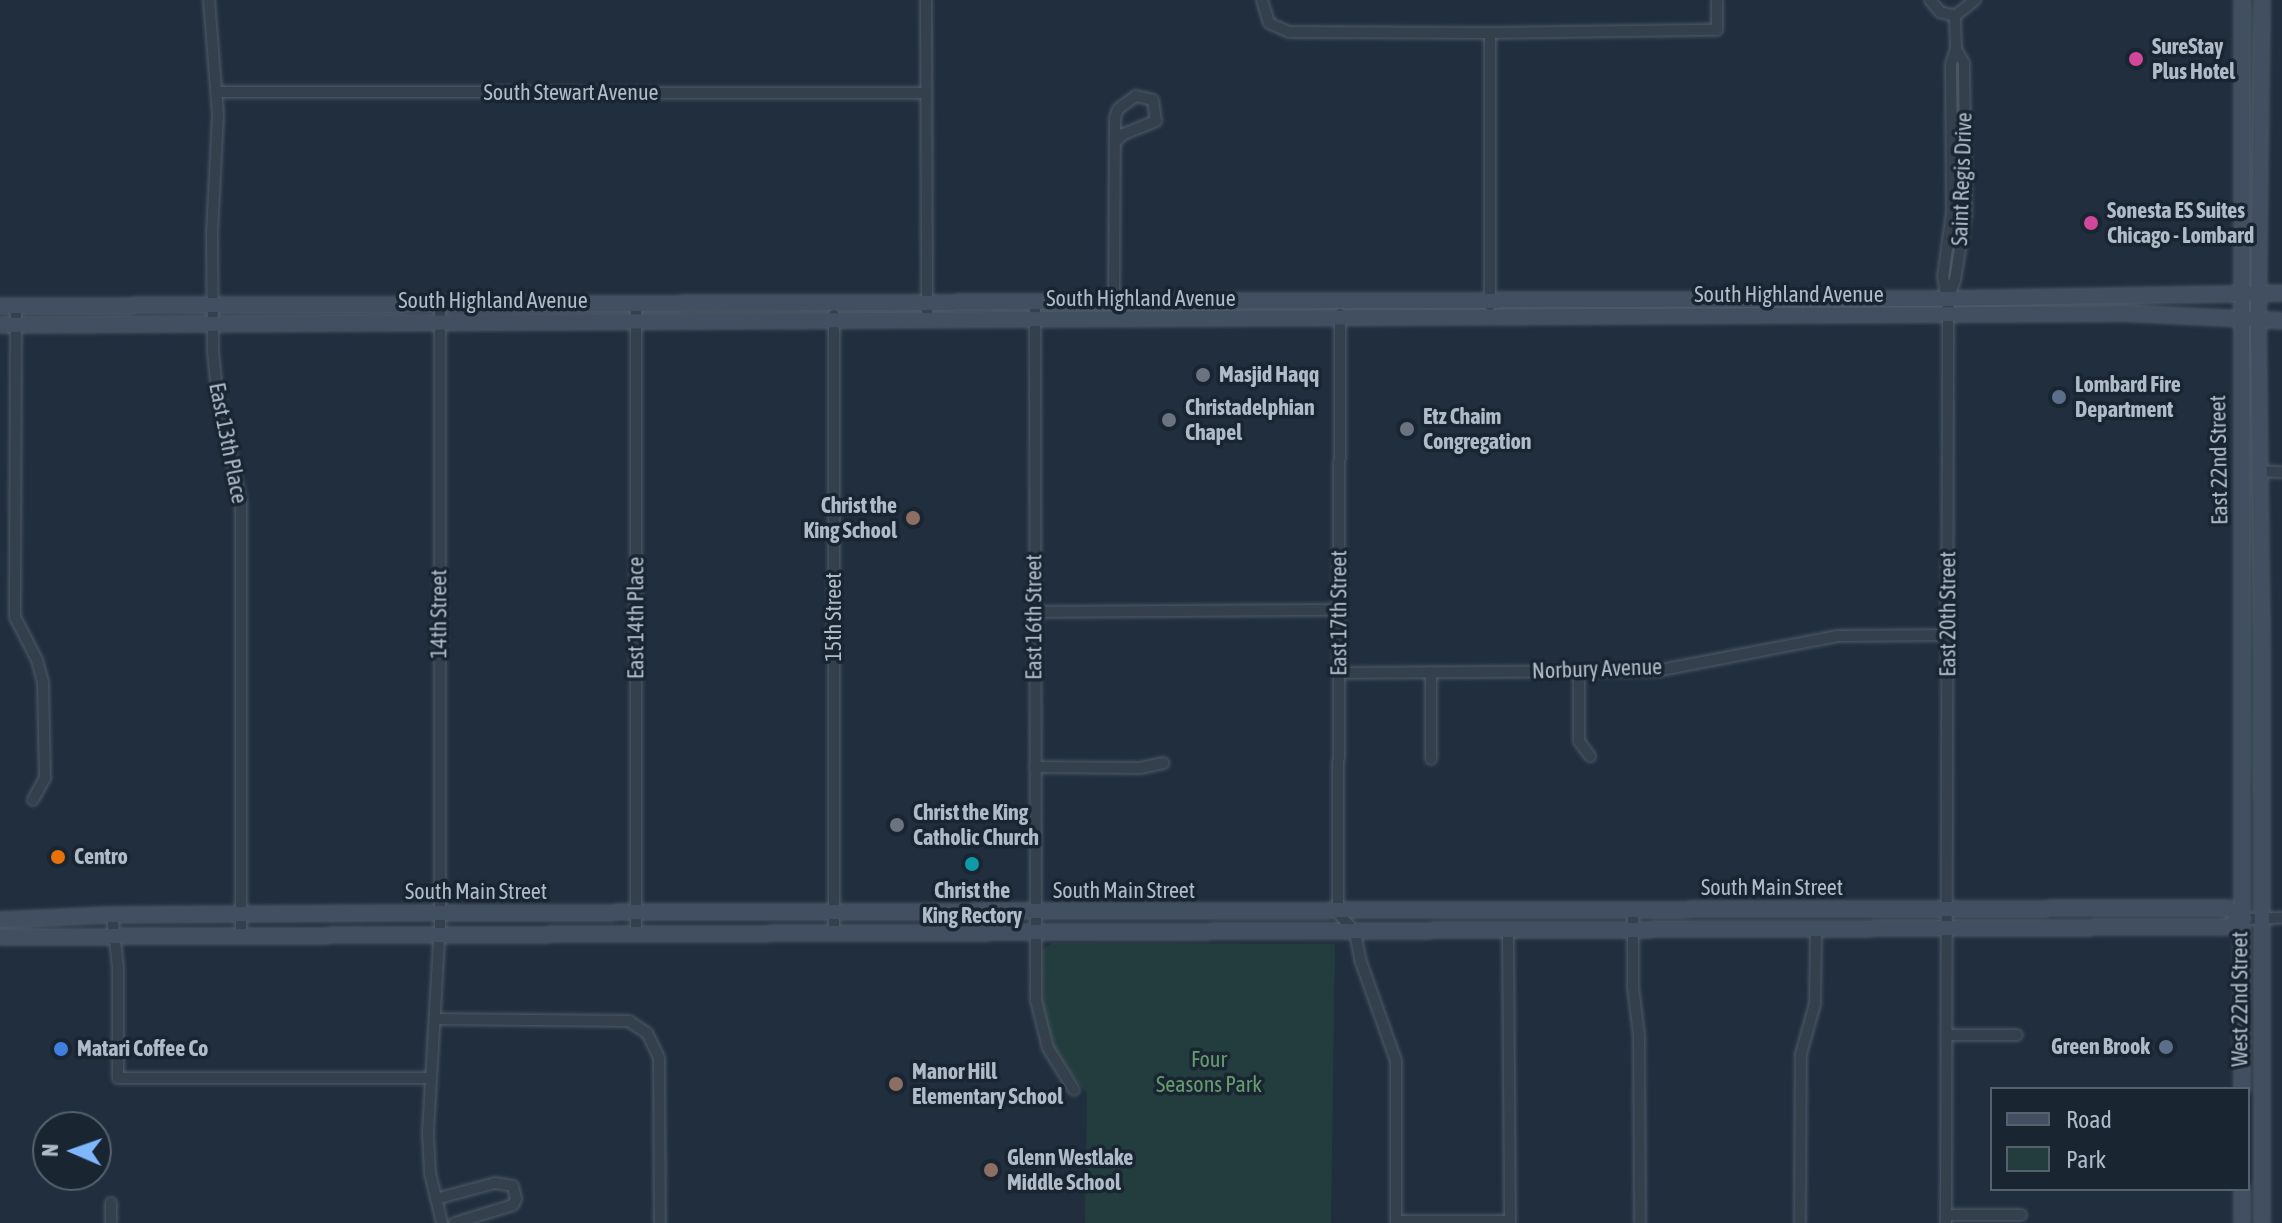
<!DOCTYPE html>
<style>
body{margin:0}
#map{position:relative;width:2282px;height:1223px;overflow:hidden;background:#202e3e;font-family:"Asap Condensed",sans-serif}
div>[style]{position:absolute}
.green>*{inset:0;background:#233d3f}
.roads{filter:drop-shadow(0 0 2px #505b68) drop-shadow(0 0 2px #505b68)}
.street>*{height:10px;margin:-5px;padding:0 5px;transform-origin:5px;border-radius:5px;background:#35404d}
.secondary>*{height:14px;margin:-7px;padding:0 7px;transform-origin:7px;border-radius:7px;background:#424f61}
.dots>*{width:22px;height:22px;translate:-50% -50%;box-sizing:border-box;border:4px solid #1a2532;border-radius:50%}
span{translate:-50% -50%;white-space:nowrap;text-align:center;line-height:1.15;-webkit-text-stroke:7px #1a2532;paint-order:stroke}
.poi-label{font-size:22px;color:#b0bbc9;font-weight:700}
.left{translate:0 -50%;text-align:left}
.right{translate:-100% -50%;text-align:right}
.street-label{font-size:22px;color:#b0bbc9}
.park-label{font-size:22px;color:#659c6f}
.legend{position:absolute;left:1990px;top:1087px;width:260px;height:104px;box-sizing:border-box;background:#1a2532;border:2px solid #56616e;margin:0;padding:10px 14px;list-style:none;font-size:24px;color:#b0bbc9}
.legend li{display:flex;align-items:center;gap:16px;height:40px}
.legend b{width:40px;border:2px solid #56616e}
.north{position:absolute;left:32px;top:1111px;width:80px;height:80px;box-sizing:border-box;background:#1a2532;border:2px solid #56616e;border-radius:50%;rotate:272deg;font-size:22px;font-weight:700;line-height:32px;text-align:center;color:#b0bbc9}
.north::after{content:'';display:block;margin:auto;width:28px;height:36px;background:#7fb7ff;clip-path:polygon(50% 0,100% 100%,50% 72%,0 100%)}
</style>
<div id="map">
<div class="green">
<i style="clip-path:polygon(2248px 0,2252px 0,2255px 36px,2253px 187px,2250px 187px,2248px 164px)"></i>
<i style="clip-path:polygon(2247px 422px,2254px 500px,2256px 799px,2253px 799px,2250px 766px)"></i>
<i style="clip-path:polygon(1052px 943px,1335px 944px,1331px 1223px,1085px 1223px,1087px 1094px,1054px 1049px,1042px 1011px,1041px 951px)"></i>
</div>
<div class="roads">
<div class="street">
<i style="left:209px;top:0;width:115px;rotate:85.5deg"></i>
<i style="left:218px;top:115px;width:119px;rotate:92.9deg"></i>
<i style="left:212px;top:234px;width:118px;rotate:89.5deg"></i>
<i style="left:213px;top:352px;width:40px;rotate:84.3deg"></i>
<i style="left:217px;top:392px;width:112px;rotate:77.6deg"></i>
<i style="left:241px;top:501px;width:434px;rotate:90deg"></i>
<i style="left:926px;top:0;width:321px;rotate:89.8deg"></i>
<i style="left:1262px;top:0;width:24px;rotate:73deg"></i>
<i style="left:1269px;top:23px;width:22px;rotate:24deg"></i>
<i style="left:1289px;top:32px;width:201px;rotate:0.3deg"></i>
<i style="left:1490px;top:33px;width:227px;rotate:-0.8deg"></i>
<i style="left:1717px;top:30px;width:30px;rotate:-90deg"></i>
<i style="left:1930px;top:0;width:16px;rotate:50deg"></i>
<i style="left:1940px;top:12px;width:16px;rotate:15deg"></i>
<i style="left:217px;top:92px;width:709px;rotate:0.08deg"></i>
<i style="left:1948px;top:299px;width:20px;rotate:-70deg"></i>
<i style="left:1955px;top:280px;width:69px;rotate:-80.8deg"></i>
<i style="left:1966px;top:212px;width:149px;rotate:-90.8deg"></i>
<i style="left:1964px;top:63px;width:16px;rotate:-120deg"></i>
<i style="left:1035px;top:302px;width:698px;rotate:89.92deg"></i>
<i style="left:1036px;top:1000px;width:49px;rotate:76deg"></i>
<i style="left:1048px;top:1048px;width:49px;rotate:58.2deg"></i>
<i style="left:636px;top:303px;width:630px;rotate:90deg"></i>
<i style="left:440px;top:305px;width:619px;rotate:90deg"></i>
<i style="left:440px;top:924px;width:209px;rotate:93.3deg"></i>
<i style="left:428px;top:1133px;width:40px;rotate:87.1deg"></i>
<i style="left:430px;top:1173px;width:51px;rotate:76.5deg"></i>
<i style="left:1490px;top:305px;width:272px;rotate:-90deg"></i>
<i style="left:16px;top:307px;width:310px;rotate:90.2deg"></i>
<i style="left:15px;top:617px;width:48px;rotate:62.9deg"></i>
<i style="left:37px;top:660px;width:23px;rotate:75deg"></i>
<i style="left:43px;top:682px;width:96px;rotate:88.8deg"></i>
<i style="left:45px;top:778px;width:25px;rotate:119deg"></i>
<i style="left:1115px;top:307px;width:6px;rotate:-99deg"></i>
<i style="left:1114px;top:301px;width:183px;rotate:-89.7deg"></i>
<i style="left:1115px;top:118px;width:9px;rotate:-72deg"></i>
<i style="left:1118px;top:109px;width:22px;rotate:-36deg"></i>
<i style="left:1136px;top:96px;width:17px;rotate:13deg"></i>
<i style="left:1153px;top:100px;width:21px;rotate:82deg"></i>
<i style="left:1156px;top:121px;width:35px;rotate:158deg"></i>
<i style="left:1123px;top:134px;width:12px;rotate:132deg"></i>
<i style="left:1340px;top:314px;width:599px;rotate:90.19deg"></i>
<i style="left:1338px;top:913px;width:25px;rotate:48deg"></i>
<i style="left:1355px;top:932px;width:31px;rotate:79deg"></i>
<i style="left:1361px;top:962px;width:105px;rotate:70.5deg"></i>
<i style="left:1396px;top:1061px;width:162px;rotate:90deg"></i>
<i style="left:2260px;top:471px;width:22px;rotate:3deg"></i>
<i style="left:1034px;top:612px;width:306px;rotate:-0.4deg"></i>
<i style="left:1579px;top:671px;width:70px;rotate:90deg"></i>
<i style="left:1579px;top:741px;width:19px;rotate:54deg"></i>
<i style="left:1431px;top:672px;width:87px;rotate:90deg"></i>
<i style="left:1339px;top:673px;width:317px;rotate:-0.4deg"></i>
<i style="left:1656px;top:671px;width:185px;rotate:-10.9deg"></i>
<i style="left:1838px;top:636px;width:110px;rotate:-0.5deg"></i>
<i style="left:1035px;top:767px;width:105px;rotate:0.5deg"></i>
<i style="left:1140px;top:768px;width:24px;rotate:-12deg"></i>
<i style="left:1633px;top:911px;width:76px;rotate:90deg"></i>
<i style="left:1633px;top:987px;width:48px;rotate:82.9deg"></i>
<i style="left:1639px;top:1035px;width:188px;rotate:89.7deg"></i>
<i style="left:112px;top:915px;width:52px;rotate:83.4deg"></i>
<i style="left:118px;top:967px;width:111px;rotate:90deg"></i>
<i style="left:118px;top:1078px;width:313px"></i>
<i style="left:2244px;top:919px;width:38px;rotate:-2deg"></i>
<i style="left:1508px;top:931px;width:292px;rotate:89.6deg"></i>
<i style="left:834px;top:933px;width:618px;rotate:-90deg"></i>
<i style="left:435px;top:1019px;width:194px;rotate:0.6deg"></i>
<i style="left:629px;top:1021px;width:22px;rotate:34deg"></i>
<i style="left:647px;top:1033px;width:28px;rotate:64deg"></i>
<i style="left:659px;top:1058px;width:165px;rotate:89.7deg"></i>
<i style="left:1947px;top:1035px;width:70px"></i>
<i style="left:436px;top:1199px;width:61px;rotate:-15.2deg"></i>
<i style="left:495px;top:1183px;width:18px;rotate:9deg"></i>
<i style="left:513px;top:1186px;width:13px;rotate:77deg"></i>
<i style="left:516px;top:1199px;width:7px;rotate:117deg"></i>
<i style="left:513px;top:1205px;width:61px;rotate:162.8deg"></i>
<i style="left:1946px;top:1215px;width:75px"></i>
<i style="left:1396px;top:1221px;width:114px"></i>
<i style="left:111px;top:1223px;width:20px;rotate:-90deg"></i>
<i style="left:1800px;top:1223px;width:169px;rotate:-89.7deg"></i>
<i style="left:1801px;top:1054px;width:52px;rotate:-74.4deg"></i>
<i style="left:1815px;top:1004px;width:74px;rotate:-89.2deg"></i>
<i style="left:1946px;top:1223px;width:916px;rotate:-89.87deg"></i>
<i style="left:1948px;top:307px;width:30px;rotate:-99deg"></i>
<i style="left:1943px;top:277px;width:66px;rotate:-82.1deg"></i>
<i style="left:1952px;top:212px;width:148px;rotate:-90.4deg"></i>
<i style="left:1951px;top:64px;width:16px;rotate:-72deg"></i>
<i style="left:1956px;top:49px;width:33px;rotate:-92deg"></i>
<i style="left:1955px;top:16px;width:26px;rotate:-39deg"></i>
</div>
<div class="secondary">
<i style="left:2242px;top:0;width:1089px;rotate:90deg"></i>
<i style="left:2262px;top:0;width:320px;rotate:90.7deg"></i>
<i style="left:2258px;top:320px;width:330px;rotate:89.3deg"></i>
<i style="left:2262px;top:650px;width:573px;rotate:90deg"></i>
<i style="left:0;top:306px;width:1948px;rotate:-0.21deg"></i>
<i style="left:1948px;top:299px;width:334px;rotate:-1deg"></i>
<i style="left:0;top:325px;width:2121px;rotate:-0.32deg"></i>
<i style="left:2121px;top:313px;width:161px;rotate:2.8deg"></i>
<i style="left:0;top:920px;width:112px;rotate:-2.6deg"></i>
<i style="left:112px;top:915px;width:327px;rotate:-0.4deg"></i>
<i style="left:439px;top:913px;width:1789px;rotate:-0.16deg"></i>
<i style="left:2228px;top:908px;width:19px;rotate:35deg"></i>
<i style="left:0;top:937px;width:2226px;rotate:-0.26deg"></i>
<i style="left:2226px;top:927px;width:20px;rotate:-24deg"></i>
<i style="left:2242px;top:1189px;width:34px;rotate:90deg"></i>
</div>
</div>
<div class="dots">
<i style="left:2136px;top:59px;background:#d1479c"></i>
<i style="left:2091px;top:223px;background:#d1479c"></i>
<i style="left:1203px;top:375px;background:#6b7280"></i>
<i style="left:2059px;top:397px;background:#5c6f8a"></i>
<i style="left:1169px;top:420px;background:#6b7280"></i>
<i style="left:1407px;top:429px;background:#6b7280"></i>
<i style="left:913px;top:518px;background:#8d6e63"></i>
<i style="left:897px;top:825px;background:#6b7280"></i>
<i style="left:58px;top:857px;background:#e8710a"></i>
<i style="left:972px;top:864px;background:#0f9aa8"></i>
<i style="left:2166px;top:1047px;background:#5c6f8a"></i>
<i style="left:61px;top:1049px;background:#3f7fe0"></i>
<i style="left:896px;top:1084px;background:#8d6e63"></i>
<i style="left:991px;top:1170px;background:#8d6e63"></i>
</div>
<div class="poi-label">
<span class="left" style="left:2152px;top:59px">SureStay<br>Plus Hotel</span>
<span class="left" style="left:2107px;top:223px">Sonesta ES Suites<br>Chicago - Lombard</span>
<span class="left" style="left:1219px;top:375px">Masjid Haqq</span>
<span class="left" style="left:2075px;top:397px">Lombard Fire<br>Department</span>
<span class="left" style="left:1185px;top:420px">Christadelphian<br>Chapel</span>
<span class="left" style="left:1423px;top:429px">Etz Chaim<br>Congregation</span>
<span class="right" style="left:897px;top:518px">Christ the<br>King School</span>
<span class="left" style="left:913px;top:825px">Christ the King<br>Catholic Church</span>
<span class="left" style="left:74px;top:857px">Centro</span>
<span style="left:972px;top:903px">Christ the<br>King Rectory</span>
<span class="right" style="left:2150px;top:1047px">Green Brook</span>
<span class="left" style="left:77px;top:1049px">Matari Coffee Co</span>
<span class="left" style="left:912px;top:1084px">Manor Hill<br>Elementary School</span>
<span class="left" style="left:1007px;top:1170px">Glenn Westlake<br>Middle School</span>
</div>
<div class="street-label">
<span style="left:571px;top:93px">South Stewart Avenue</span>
<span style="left:1962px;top:179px;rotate:-88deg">Saint Regis Drive</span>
<span style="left:1789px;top:295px">South Highland Avenue</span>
<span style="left:1141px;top:299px">South Highland Avenue</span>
<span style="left:493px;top:301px">South Highland Avenue</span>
<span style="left:228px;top:443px;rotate:79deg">East 13th Place</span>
<span style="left:2219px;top:460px;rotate:-91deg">East 22nd Street</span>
<span style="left:1339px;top:613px;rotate:-90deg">East 17th Street</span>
<span style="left:439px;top:614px;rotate:-90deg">14th Street</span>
<span style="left:1948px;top:614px;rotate:-90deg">East 20th Street</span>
<span style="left:834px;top:617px;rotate:-90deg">15th Street</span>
<span style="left:1034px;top:617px;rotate:-90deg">East 16th Street</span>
<span style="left:636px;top:618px;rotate:-90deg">East 14th Place</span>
<span style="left:1597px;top:669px;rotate:-2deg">Norbury Avenue</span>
<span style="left:1772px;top:888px">South Main Street</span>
<span style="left:1124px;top:891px">South Main Street</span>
<span style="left:476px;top:892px">South Main Street</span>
<span style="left:2240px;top:999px;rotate:-90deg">West 22nd Street</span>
</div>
<div class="park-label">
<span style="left:1209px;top:1072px">Four<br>Seasons Park</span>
</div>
<ul class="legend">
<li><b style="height:10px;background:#424f61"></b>Road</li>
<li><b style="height:22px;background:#233d3f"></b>Park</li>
</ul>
<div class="north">N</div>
</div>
